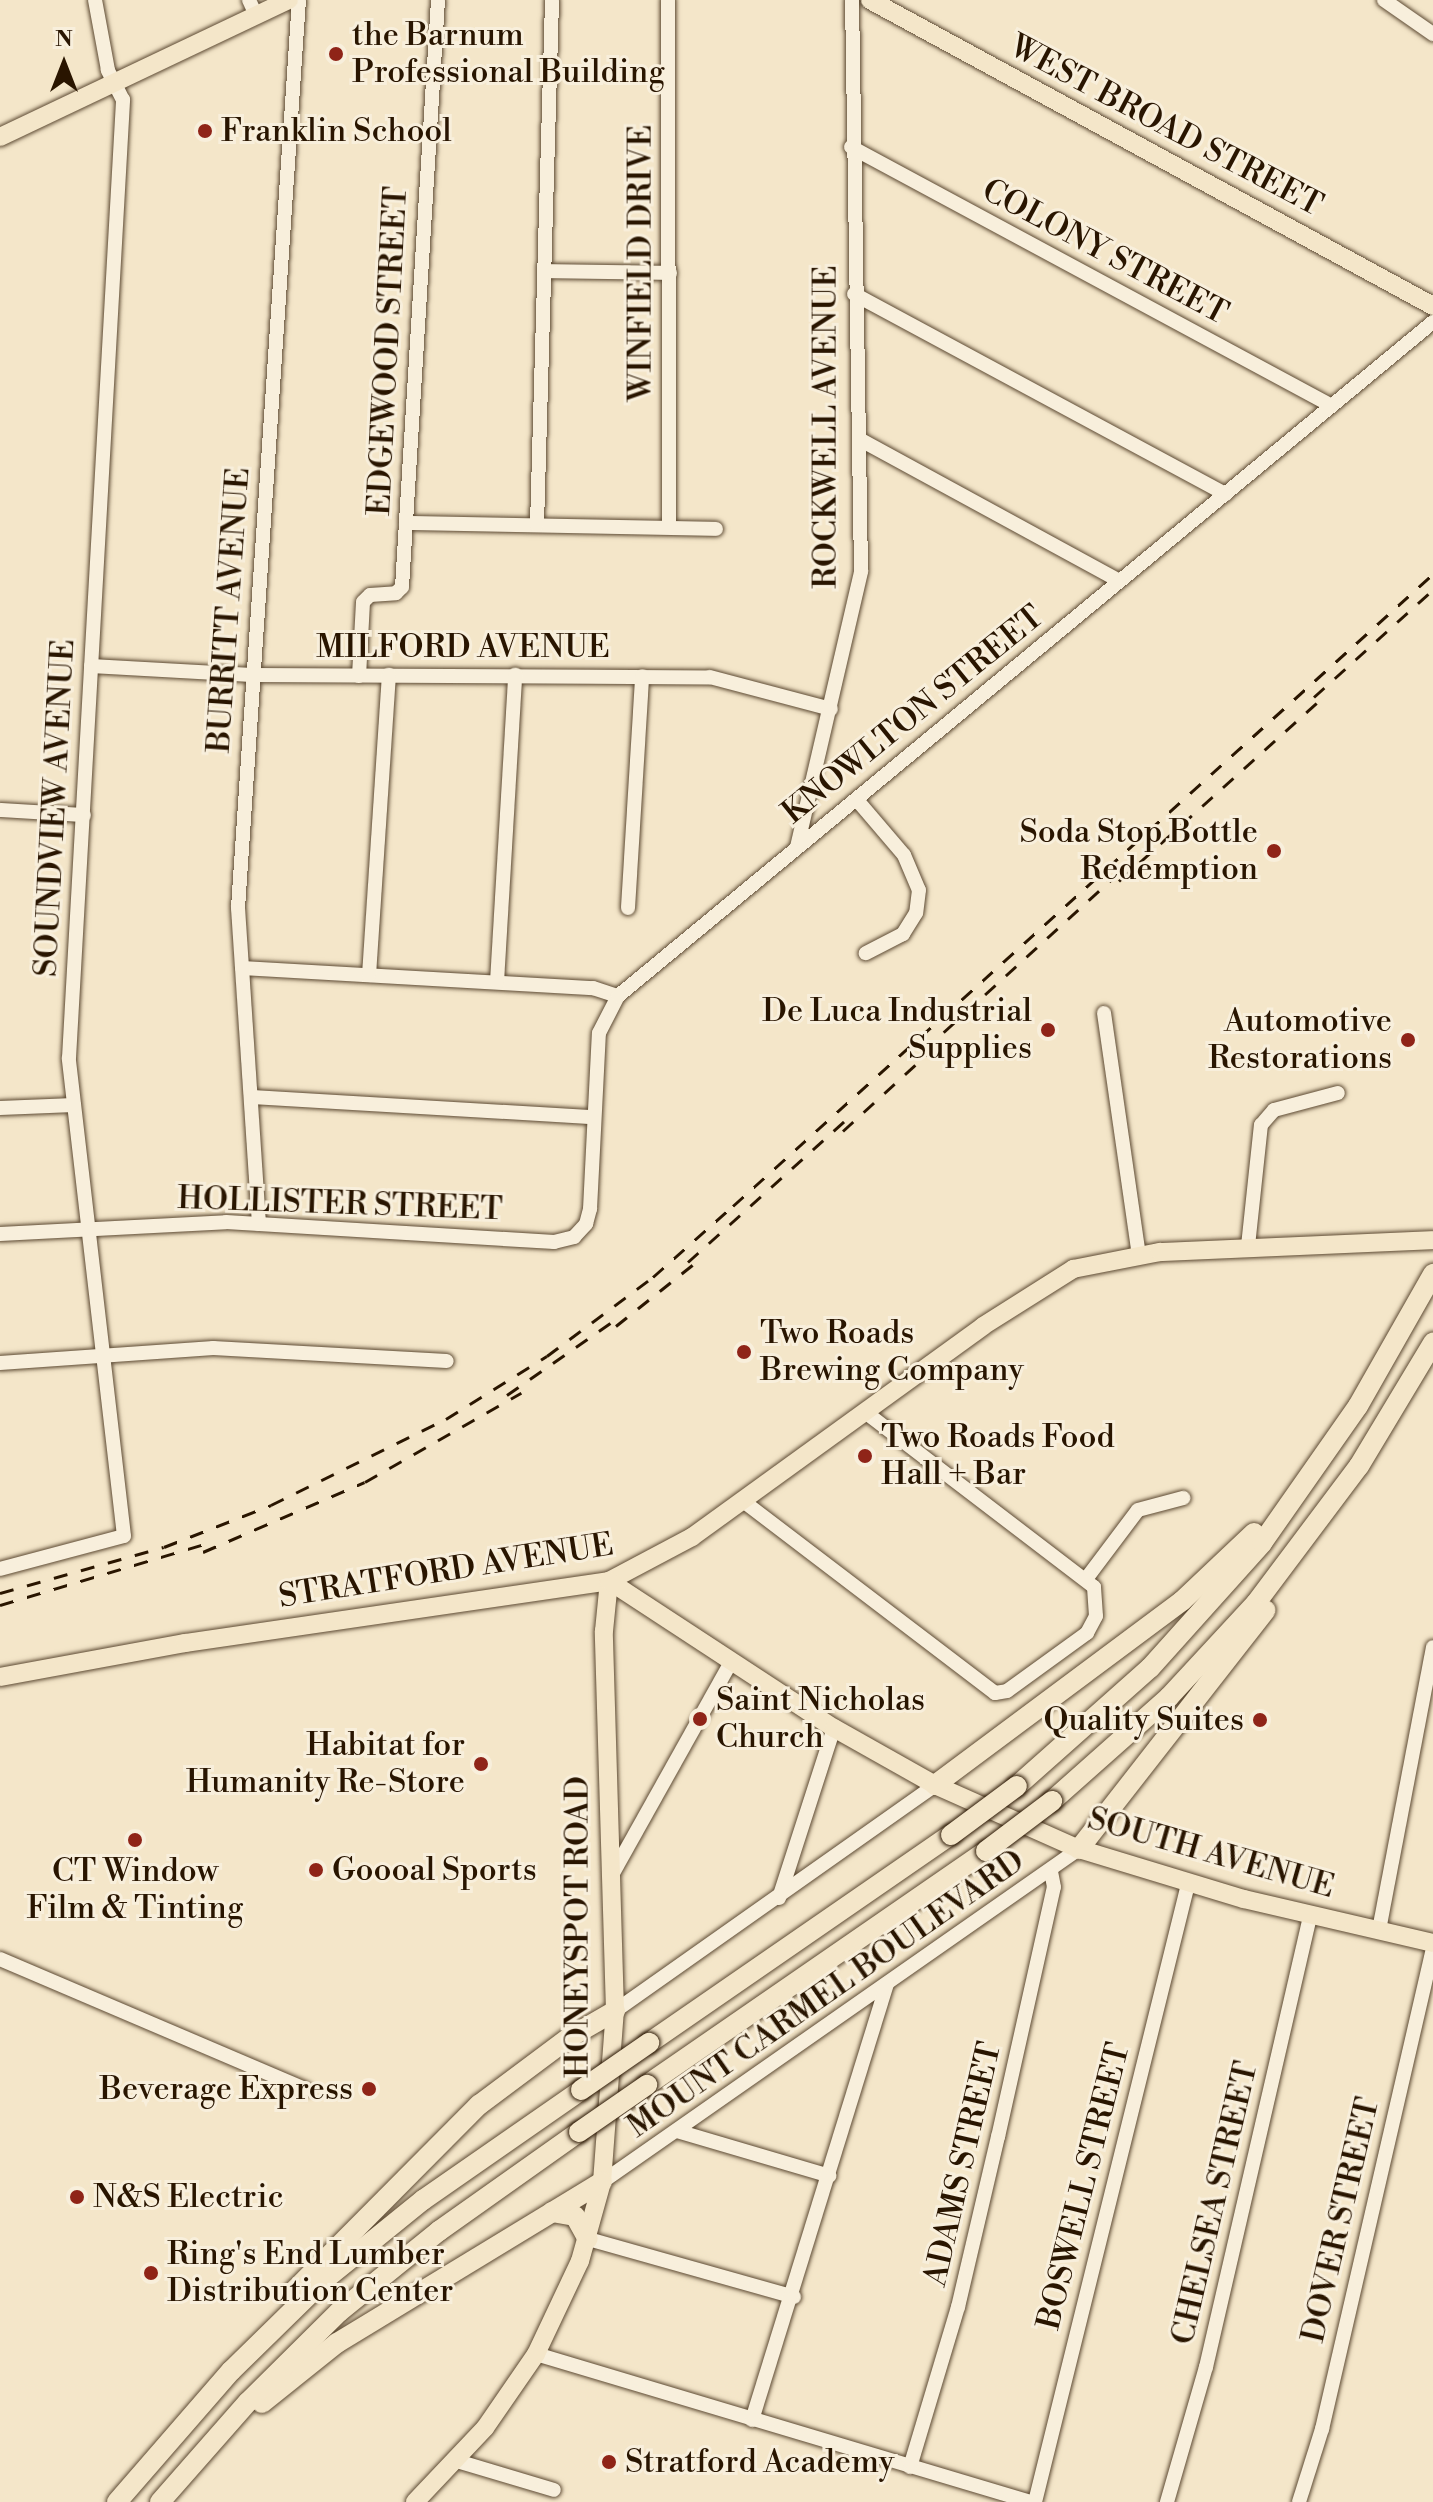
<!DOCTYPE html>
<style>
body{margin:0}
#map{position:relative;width:1433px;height:2502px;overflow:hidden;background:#f4e6c9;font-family:"Libre Bodoni",serif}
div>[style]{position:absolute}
.roads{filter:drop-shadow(0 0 2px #5c4932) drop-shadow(0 0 2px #5c4932)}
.minor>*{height:14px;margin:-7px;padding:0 7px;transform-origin:7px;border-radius:7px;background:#f8efdc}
.major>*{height:18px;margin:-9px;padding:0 9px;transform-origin:9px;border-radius:9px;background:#f4e6c9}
.highway>*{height:20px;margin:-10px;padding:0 10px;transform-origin:10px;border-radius:10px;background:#f4e6c9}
.rail>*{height:3px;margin-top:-1.5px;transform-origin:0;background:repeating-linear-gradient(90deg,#291500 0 14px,transparent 0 28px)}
.bridges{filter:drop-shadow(0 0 2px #291500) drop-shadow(0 0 2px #291500)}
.highway-bridge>*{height:20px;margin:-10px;padding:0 10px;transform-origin:10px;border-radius:10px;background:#f4e6c9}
.dots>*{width:22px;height:22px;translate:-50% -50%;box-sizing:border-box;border:4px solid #f8efdc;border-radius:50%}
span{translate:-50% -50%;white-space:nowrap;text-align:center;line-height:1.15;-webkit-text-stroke:6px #f8efdc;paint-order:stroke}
.poi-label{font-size:32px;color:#291500}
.left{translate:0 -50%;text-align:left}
.right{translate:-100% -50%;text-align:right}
.street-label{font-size:32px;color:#291500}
.north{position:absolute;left:24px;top:24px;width:80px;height:80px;-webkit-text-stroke:6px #f8efdc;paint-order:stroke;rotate:0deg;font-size:22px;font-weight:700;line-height:32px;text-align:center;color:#291500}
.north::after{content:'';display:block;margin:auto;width:28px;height:36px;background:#291500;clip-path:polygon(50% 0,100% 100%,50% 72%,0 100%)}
</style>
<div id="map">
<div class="roads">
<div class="minor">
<i style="left:249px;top:0;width:17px;rotate:65deg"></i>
<i style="left:668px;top:0;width:527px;rotate:89.89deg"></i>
<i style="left:1384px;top:0;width:60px;rotate:34.8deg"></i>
<i style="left:851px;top:147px;width:546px;rotate:28.3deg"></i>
<i style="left:545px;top:271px;width:125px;rotate:0.9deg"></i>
<i style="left:854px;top:294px;width:422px;rotate:28.3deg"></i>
<i style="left:859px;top:439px;width:296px;rotate:28.6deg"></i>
<i style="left:406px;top:523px;width:310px;rotate:1.1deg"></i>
<i style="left:537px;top:525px;width:525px;rotate:-88.36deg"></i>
<i style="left:91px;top:666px;width:161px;rotate:3.2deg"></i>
<i style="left:252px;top:675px;width:458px;rotate:0.3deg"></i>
<i style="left:710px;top:677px;width:125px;rotate:14.8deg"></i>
<i style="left:359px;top:676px;width:74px;rotate:-86.9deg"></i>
<i style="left:363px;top:602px;width:10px;rotate:-45deg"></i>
<i style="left:370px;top:595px;width:26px;rotate:-4deg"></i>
<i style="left:396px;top:593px;width:8px;rotate:-45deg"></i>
<i style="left:402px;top:587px;width:588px;rotate:-86.49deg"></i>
<i style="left:857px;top:800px;width:72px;rotate:49.5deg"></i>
<i style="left:904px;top:855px;width:38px;rotate:67deg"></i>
<i style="left:919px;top:890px;width:23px;rotate:97deg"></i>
<i style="left:916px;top:913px;width:25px;rotate:122deg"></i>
<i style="left:903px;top:934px;width:42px;rotate:152.8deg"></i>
<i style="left:0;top:810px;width:84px;rotate:3.4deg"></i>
<i style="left:797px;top:847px;width:283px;rotate:-76.9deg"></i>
<i style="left:861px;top:571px;width:571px;rotate:-90.9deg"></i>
<i style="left:628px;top:908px;width:232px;rotate:-86.5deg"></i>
<i style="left:242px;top:968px;width:352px;rotate:3.3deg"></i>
<i style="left:593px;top:988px;width:26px;rotate:18deg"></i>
<i style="left:369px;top:975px;width:301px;rotate:-86.2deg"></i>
<i style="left:497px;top:982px;width:308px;rotate:-86.6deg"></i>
<i style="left:1104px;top:1013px;width:245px;rotate:81.8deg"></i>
<i style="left:252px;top:1097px;width:342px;rotate:3.4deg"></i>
<i style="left:0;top:1108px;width:74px;rotate:-2.3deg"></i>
<i style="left:259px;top:1224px;width:317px;rotate:-93.8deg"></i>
<i style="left:238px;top:908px;width:910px;rotate:-86.16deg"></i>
<i style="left:0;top:1234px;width:226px;rotate:-3deg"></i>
<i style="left:226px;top:1222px;width:329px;rotate:3.5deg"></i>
<i style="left:554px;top:1242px;width:21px;rotate:-14deg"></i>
<i style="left:574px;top:1237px;width:18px;rotate:-47deg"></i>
<i style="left:586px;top:1224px;width:16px;rotate:-75deg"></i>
<i style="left:590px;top:1209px;width:176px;rotate:-87.1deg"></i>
<i style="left:599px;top:1033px;width:42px;rotate:-62.8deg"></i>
<i style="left:618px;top:996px;width:1058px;rotate:-39.59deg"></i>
<i style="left:1248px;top:1246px;width:122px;rotate:-83.9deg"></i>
<i style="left:1261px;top:1125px;width:20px;rotate:-49deg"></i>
<i style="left:1274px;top:1110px;width:66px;rotate:-14.9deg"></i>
<i style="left:0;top:1363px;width:214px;rotate:-4deg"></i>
<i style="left:213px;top:1348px;width:234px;rotate:3.2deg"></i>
<i style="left:743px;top:1501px;width:317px;rotate:37.3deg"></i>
<i style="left:995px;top:1693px;width:12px;rotate:-9deg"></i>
<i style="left:1007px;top:1691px;width:99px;rotate:-35.9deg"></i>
<i style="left:1087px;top:1633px;width:19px;rotate:-62deg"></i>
<i style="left:1096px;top:1616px;width:29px;rotate:-94deg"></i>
<i style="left:1094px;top:1587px;width:288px;rotate:-142.6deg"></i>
<i style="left:0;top:1569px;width:128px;rotate:-14.9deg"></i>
<i style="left:124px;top:1536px;width:481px;rotate:-96.6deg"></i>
<i style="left:69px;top:1058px;width:960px;rotate:-86.77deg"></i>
<i style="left:123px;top:100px;width:34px;rotate:-117deg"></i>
<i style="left:108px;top:70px;width:71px;rotate:-100.5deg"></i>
<i style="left:1086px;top:1579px;width:86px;rotate:-53deg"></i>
<i style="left:1138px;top:1510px;width:47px;rotate:-14.9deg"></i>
<i style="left:612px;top:1875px;width:244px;rotate:-60.8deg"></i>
<i style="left:779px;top:1898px;width:179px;rotate:-72.1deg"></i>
<i style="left:1379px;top:1930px;width:288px;rotate:-79.2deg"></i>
<i style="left:0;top:1959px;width:332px;rotate:23.1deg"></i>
<i style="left:615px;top:2011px;width:392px;rotate:-35.2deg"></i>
<i style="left:677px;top:2131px;width:159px;rotate:16.4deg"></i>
<i style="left:602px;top:2182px;width:582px;rotate:-34.92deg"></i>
<i style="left:588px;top:2239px;width:214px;rotate:15.7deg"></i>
<i style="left:536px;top:2354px;width:517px;rotate:16.65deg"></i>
<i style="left:752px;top:2420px;width:456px;rotate:-72.8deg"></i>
<i style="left:457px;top:2461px;width:101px;rotate:16.6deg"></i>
<i style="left:910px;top:2467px;width:167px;rotate:-73.3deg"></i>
<i style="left:958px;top:2307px;width:175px;rotate:-76.8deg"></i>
<i style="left:998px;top:2137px;width:256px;rotate:-77.4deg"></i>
<i style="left:1054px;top:1887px;width:15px;rotate:-101deg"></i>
<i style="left:1035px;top:2502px;width:637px;rotate:-76.09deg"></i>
<i style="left:1167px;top:2502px;width:141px;rotate:-73.9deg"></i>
<i style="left:1206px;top:2367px;width:464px;rotate:-77deg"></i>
<i style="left:1299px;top:2502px;width:77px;rotate:-72.5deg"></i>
<i style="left:1322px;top:2429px;width:492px;rotate:-77deg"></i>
</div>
<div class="major">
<i style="left:870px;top:0;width:641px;rotate:28.52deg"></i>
<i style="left:0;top:137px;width:320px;rotate:-25.4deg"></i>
<i style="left:0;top:1677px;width:188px;rotate:-10.4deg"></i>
<i style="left:185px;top:1643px;width:429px;rotate:-8.3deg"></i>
<i style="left:609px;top:1581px;width:94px;rotate:-27.9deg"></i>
<i style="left:692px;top:1537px;width:359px;rotate:-35.9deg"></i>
<i style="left:983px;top:1326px;width:107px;rotate:-32.3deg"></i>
<i style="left:1073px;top:1269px;width:89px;rotate:-11.1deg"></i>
<i style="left:1160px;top:1252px;width:273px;rotate:-2.5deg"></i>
<i style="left:415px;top:2502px;width:102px;rotate:-46.6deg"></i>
<i style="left:485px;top:2428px;width:90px;rotate:-55.4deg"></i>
<i style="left:536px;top:2354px;width:103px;rotate:-64.7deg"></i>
<i style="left:580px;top:2261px;width:82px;rotate:-74.4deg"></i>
<i style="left:602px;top:2182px;width:171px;rotate:-85.7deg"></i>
<i style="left:615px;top:2011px;width:380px;rotate:-91.7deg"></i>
<i style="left:604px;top:1631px;width:50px;rotate:-84.3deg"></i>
<i style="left:609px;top:1581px;width:269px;rotate:33.2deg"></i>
<i style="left:834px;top:1728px;width:116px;rotate:29.4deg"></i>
<i style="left:935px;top:1785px;width:158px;rotate:24deg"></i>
<i style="left:1079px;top:1849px;width:172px;rotate:16.9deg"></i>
<i style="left:1244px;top:1899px;width:194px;rotate:13.1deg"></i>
</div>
<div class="highway">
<i style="left:935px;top:1785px;width:308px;rotate:-36.7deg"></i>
<i style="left:1182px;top:1601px;width:99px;rotate:-43.4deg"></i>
<i style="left:1017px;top:1786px;width:178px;rotate:-41.6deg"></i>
<i style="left:1150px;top:1668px;width:168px;rotate:-48.1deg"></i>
<i style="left:1262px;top:1543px;width:167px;rotate:-55deg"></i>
<i style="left:1358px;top:1406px;width:152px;rotate:-60.4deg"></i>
<i style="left:1052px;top:1801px;width:157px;rotate:-41.6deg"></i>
<i style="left:1169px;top:1697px;width:128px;rotate:-47.2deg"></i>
<i style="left:1256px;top:1603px;width:171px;rotate:-53.1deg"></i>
<i style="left:1359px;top:1466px;width:144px;rotate:-59deg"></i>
<i style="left:1079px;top:1849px;width:303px;rotate:-52deg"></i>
<i style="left:649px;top:2043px;width:367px;rotate:-34.6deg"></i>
<i style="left:647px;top:2085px;width:412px;rotate:-34.6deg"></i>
<i style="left:552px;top:2212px;width:23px;rotate:10deg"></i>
<i style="left:575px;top:2216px;width:26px;rotate:61deg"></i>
<i style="left:291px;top:2294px;width:267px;rotate:-45.2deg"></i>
<i style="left:479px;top:2105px;width:114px;rotate:-36.8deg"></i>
<i style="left:570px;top:2037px;width:52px;rotate:-30deg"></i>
<i style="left:262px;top:2403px;width:96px;rotate:-38.7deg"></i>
<i style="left:337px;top:2343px;width:310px;rotate:-31.3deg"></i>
<i style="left:117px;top:2502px;width:174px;rotate:-49deg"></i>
<i style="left:231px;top:2371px;width:129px;rotate:-44.4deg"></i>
<i style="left:323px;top:2281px;width:129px;rotate:-39deg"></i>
<i style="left:423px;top:2200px;width:193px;rotate:-34.8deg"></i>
<i style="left:160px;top:2502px;width:133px;rotate:-48.7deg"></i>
<i style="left:248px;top:2402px;width:128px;rotate:-44.7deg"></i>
<i style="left:339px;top:2312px;width:129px;rotate:-39deg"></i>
<i style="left:439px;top:2231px;width:171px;rotate:-35.3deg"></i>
</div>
</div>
<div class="rail">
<i style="left:1314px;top:697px;width:160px;rotate:-42deg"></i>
<i style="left:1119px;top:881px;width:280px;rotate:-42deg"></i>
<i style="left:923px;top:1051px;width:272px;rotate:-42.3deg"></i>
<i style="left:843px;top:1131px;width:125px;rotate:-42.4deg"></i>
<i style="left:688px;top:1262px;width:215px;rotate:-42deg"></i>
<i style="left:616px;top:1326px;width:107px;rotate:-38.6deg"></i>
<i style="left:507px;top:1395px;width:140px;rotate:-34.8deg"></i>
<i style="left:203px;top:1552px;width:176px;rotate:-23.4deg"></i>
<i style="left:365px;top:1482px;width:180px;rotate:-29.7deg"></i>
<i style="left:0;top:1593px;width:170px;rotate:-15.7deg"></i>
<i style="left:164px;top:1547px;width:115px;rotate:-21.4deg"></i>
<i style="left:271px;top:1505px;width:195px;rotate:-26.2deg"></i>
<i style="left:446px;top:1419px;width:119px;rotate:-32deg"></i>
<i style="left:547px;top:1356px;width:132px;rotate:-36.7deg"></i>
<i style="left:653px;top:1277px;width:107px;rotate:-41.6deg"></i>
<i style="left:733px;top:1206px;width:943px;rotate:-42.08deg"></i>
<i style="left:0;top:1605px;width:220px;rotate:-16.6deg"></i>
</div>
<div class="bridges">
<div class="highway-bridge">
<i style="left:951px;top:1835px;width:82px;rotate:-36.6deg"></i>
<i style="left:986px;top:1851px;width:83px;rotate:-37.1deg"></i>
<i style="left:581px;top:2090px;width:83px;rotate:-34.7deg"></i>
<i style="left:579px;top:2132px;width:83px;rotate:-34.7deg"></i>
</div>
</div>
<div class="dots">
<i style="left:336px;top:54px;background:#8f2418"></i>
<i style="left:205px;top:131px;background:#8f2418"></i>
<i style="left:1274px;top:851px;background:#8f2418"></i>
<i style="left:1048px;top:1030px;background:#8f2418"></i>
<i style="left:1408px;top:1040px;background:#8f2418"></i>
<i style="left:744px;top:1352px;background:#8f2418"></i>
<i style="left:865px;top:1456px;background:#8f2418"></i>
<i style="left:700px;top:1719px;background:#8f2418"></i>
<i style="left:1260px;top:1720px;background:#8f2418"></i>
<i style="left:481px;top:1764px;background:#8f2418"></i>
<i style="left:135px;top:1840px;background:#8f2418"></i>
<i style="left:316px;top:1870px;background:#8f2418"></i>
<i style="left:369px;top:2089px;background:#8f2418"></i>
<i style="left:77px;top:2197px;background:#8f2418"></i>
<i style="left:151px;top:2273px;background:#8f2418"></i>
<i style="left:609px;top:2462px;background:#8f2418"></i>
</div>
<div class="poi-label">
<span class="left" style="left:352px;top:54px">the Barnum<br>Professional Building</span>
<span class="left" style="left:221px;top:131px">Franklin School</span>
<span class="right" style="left:1258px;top:851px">Soda Stop Bottle<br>Redemption</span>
<span class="right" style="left:1032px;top:1030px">De Luca Industrial<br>Supplies</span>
<span class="right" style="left:1392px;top:1040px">Automotive<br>Restorations</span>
<span class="left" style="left:760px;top:1352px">Two Roads<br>Brewing Company</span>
<span class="left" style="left:881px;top:1456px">Two Roads Food<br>Hall + Bar</span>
<span class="left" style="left:716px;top:1719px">Saint Nicholas<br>Church</span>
<span class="right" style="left:1244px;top:1720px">Quality Suites</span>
<span class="right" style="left:465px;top:1764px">Habitat for<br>Humanity Re-Store</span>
<span class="left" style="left:332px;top:1870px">Goooal Sports</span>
<span style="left:135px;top:1890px">CT Window<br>Film &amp; Tinting</span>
<span class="right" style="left:353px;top:2089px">Beverage Express</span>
<span class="left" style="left:93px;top:2197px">N&amp;S Electric</span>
<span class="left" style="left:167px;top:2273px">Ring's End Lumber<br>Distribution Center</span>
<span class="left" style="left:625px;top:2462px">Stratford Academy</span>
</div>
<div class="street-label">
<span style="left:1166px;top:126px;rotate:28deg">WEST BROAD STREET</span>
<span style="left:1105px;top:252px;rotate:28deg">COLONY STREET</span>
<span style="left:641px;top:263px;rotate:-90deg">WINFIELD DRIVE</span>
<span style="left:388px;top:351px;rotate:-87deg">EDGEWOOD STREET</span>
<span style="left:826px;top:427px;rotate:-90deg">ROCKWELL AVENUE</span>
<span style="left:229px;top:610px;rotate:-86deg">BURRITT AVENUE</span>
<span style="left:463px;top:647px">MILFORD AVENUE</span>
<span style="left:913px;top:715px;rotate:-39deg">KNOWLTON STREET</span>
<span style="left:55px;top:808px;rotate:-87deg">SOUNDVIEW AVENUE</span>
<span style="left:340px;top:1204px;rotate:2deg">HOLLISTER STREET</span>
<span style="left:446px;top:1571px;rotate:-9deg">STRATFORD AVENUE</span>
<span style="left:1211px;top:1853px;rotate:16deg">SOUTH AVENUE</span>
<span style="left:578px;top:1927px;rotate:-90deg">HONEYSPOT ROAD</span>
<span style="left:826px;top:1994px;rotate:-35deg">MOUNT CARMEL BOULEVARD</span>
<span style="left:963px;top:2164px;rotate:-77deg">ADAMS STREET</span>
<span style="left:1084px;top:2186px;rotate:-76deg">BOSWELL STREET</span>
<span style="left:1215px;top:2203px;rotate:-77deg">CHELSEA STREET</span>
<span style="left:1341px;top:2220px;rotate:-77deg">DOVER STREET</span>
</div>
<div class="north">N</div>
</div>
